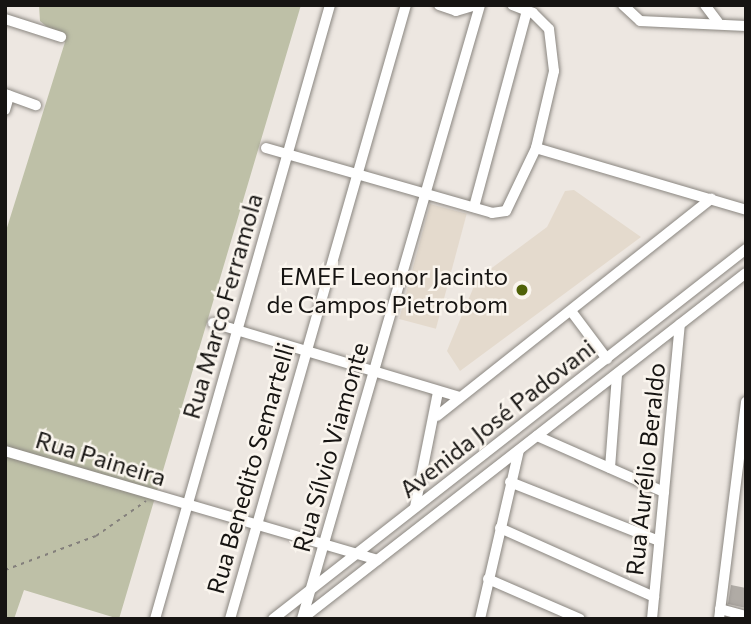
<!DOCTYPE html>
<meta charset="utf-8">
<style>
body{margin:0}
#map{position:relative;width:751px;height:624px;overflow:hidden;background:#ede7e1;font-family:Commissioner,sans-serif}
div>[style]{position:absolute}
.built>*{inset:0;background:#e4dacd;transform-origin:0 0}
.green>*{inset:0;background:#bec0a7}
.building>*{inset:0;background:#b0aba5}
.path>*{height:2px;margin-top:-1px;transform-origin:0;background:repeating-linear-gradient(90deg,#84807c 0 3.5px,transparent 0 8.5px)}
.roads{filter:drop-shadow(0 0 2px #8a8680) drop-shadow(0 0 2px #8a8680)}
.minor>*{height:10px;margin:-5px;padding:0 5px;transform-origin:5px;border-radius:5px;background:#fff}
.dots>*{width:19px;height:19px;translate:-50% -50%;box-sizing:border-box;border:4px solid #faf5ee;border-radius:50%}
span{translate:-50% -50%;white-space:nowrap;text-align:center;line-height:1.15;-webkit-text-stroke:5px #faf5ee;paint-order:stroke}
.poi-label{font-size:24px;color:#161412}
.right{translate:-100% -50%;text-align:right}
.street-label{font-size:24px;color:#161412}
.frame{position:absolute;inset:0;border:7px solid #161412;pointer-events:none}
</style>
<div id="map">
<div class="built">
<i style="clip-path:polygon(574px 190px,641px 237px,460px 371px,447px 351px,477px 279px,547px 227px,565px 191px)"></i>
<i style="left:430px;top:204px;width:38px;height:119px;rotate:15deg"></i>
</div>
<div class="green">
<i style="clip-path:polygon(39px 5px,301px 5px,119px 619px,24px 590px,14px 619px,5px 619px,5px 234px,65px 42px,40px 21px)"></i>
</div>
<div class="building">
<i style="clip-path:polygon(731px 585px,746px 588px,746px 608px,728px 604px)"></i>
</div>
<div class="path">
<i style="left:5px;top:570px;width:97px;rotate:-20.5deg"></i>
<i style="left:96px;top:536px;width:61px;rotate:-35deg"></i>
</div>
<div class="roads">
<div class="minor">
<i style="left:439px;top:5px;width:18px;rotate:19deg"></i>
<i style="left:456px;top:11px;width:21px;rotate:-17deg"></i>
<i style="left:623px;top:5px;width:23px;rotate:43deg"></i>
<i style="left:640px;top:21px;width:106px;rotate:2.7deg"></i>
<i style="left:705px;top:5px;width:21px;rotate:53deg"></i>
<i style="left:5px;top:19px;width:59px;rotate:17.8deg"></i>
<i style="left:5px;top:94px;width:33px;rotate:20deg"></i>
<i style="left:5px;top:110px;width:15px;rotate:-74deg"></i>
<i style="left:266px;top:148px;width:235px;rotate:16deg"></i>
<i style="left:492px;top:213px;width:14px;rotate:-8deg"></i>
<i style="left:506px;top:211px;width:70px;rotate:-64.5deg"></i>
<i style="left:536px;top:148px;width:79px;rotate:-76.8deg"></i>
<i style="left:554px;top:71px;width:42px;rotate:-96.8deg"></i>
<i style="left:549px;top:29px;width:23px;rotate:-135deg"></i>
<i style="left:533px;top:13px;width:22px;rotate:-159deg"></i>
<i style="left:536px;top:148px;width:219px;rotate:16.4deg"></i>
<i style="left:474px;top:207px;width:203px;rotate:-74.9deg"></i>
<i style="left:571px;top:311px;width:60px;rotate:53.1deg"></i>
<i style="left:213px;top:323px;width:257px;rotate:16.7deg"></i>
<i style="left:437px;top:416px;width:350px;rotate:-38.4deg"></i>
<i style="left:537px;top:436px;width:139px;rotate:23.8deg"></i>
<i style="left:5px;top:451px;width:388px;rotate:16.3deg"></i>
<i style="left:610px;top:468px;width:94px;rotate:-85.7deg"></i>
<i style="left:510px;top:482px;width:160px;rotate:21.6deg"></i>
<i style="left:415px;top:507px;width:117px;rotate:-78.7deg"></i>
<i style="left:500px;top:528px;width:169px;rotate:24.1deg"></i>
<i style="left:488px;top:579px;width:100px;rotate:23.5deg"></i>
<i style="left:720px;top:609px;width:27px;rotate:15deg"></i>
<i style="left:303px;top:618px;width:561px;rotate:-37.91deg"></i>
<i style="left:155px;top:619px;width:638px;rotate:-74.09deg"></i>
<i style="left:230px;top:619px;width:639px;rotate:-74.01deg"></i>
<i style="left:273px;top:619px;width:601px;rotate:-38.03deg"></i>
<i style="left:302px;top:619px;width:639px;rotate:-73.83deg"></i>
<i style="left:480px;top:619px;width:173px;rotate:-77deg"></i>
<i style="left:652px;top:619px;width:296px;rotate:-84.6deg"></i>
<i style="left:719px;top:619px;width:219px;rotate:-82.9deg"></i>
</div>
</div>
<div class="dots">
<i style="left:522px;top:290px;background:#4f6107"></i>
</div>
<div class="poi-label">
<span class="right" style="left:508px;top:290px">EMEF Leonor Jacinto<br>de Campos Pietrobom</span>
</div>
<div class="street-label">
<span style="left:222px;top:306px;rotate:-74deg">Rua Marco Ferramola</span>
<span style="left:497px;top:418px;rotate:-38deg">Avenida José Padovani</span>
<span style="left:330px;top:447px;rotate:-74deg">Rua Sílvio Viamonte</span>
<span style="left:101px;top:458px;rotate:17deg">Rua Paineira</span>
<span style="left:250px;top:468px;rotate:-74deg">Rua Benedito Semartelli</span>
<span style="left:645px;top:469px;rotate:-84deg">Rua Aurélio Beraldo</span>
</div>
<div class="frame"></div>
</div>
